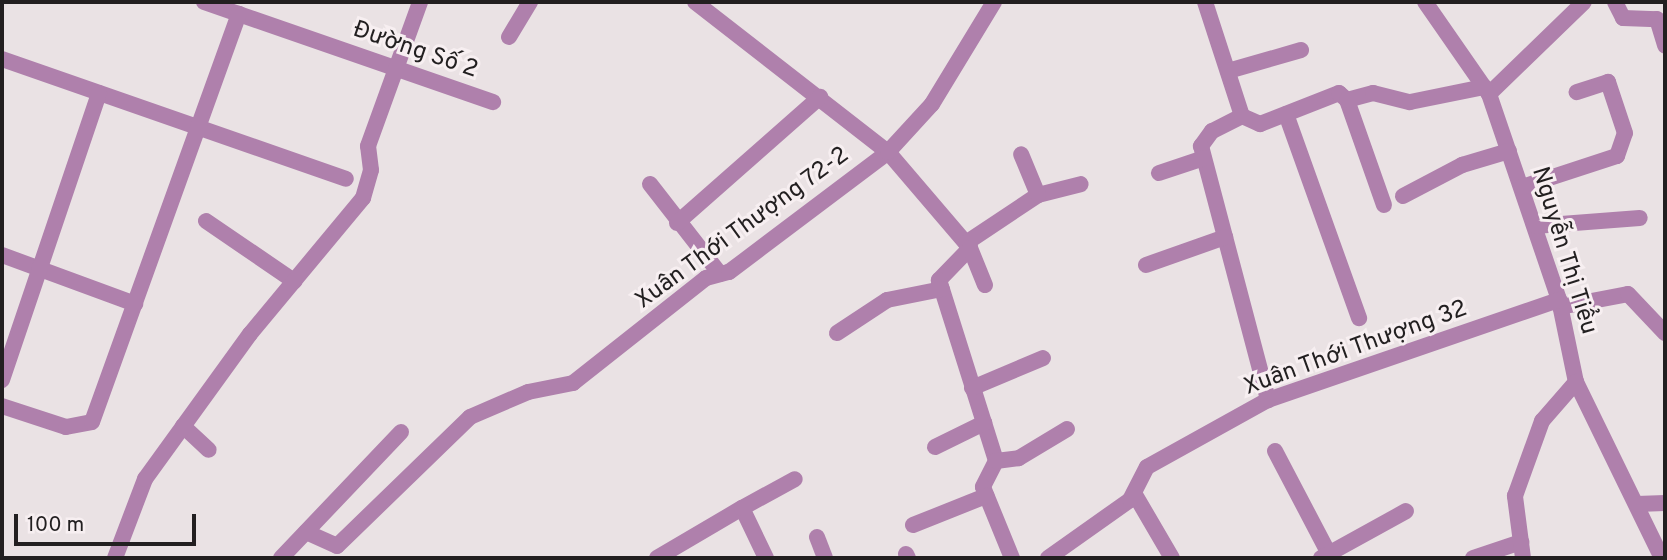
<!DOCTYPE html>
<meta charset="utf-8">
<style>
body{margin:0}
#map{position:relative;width:1667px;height:560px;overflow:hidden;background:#eae2e4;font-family:Overpass,sans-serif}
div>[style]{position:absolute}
.minor>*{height:16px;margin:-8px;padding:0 8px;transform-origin:8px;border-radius:8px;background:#af80ac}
span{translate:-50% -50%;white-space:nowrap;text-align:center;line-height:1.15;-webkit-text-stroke:6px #f7eff1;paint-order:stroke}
.street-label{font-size:24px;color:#221f20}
.frame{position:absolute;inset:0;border:4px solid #221f20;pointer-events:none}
.scale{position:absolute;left:14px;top:514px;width:182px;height:32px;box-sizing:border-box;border:4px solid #221f20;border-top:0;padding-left:9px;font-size:21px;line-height:24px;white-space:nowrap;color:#221f20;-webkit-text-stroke:5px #f7eff1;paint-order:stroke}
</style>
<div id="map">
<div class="minor">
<i style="left:204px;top:2px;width:306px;rotate:19.1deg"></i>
<i style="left:695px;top:2px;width:244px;rotate:37.9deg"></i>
<i style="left:888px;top:152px;width:126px;rotate:49.5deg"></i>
<i style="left:970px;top:248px;width:45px;rotate:134.1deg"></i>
<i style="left:939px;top:280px;width:190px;rotate:72.5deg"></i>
<i style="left:996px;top:461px;width:29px;rotate:117deg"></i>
<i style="left:983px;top:487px;width:77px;rotate:67.8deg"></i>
<i style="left:1205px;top:2px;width:120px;rotate:72deg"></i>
<i style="left:1242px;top:116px;width:34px;rotate:153deg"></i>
<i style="left:1212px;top:131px;width:19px;rotate:126deg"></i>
<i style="left:1201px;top:146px;width:263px;rotate:75.2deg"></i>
<i style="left:1425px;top:2px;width:112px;rotate:55.2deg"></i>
<i style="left:1489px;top:94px;width:218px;rotate:71.2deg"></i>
<i style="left:1559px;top:300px;width:84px;rotate:78.3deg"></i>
<i style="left:1576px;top:382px;width:196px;rotate:64deg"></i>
<i style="left:1615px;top:2px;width:18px;rotate:63deg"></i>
<i style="left:1623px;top:18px;width:34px;rotate:2deg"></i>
<i style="left:1657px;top:19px;width:28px;rotate:73deg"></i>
<i style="left:509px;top:37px;width:41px;rotate:-59deg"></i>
<i style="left:2px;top:59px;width:364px;rotate:19.2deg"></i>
<i style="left:1228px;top:71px;width:76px;rotate:-16deg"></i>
<i style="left:1489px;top:94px;width:132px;rotate:-44.1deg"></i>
<i style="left:1286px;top:114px;width:217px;rotate:70.3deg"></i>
<i style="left:1242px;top:116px;width:20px;rotate:24deg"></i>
<i style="left:1260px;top:124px;width:85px;rotate:-21.4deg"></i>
<i style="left:1339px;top:93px;width:11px;rotate:41deg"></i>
<i style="left:1159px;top:173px;width:47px;rotate:-18.4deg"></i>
<i style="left:650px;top:184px;width:114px;rotate:52.1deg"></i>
<i style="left:1522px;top:187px;width:100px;rotate:-18.1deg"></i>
<i style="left:1617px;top:156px;width:24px;rotate:-71deg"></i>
<i style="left:1625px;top:133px;width:54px;rotate:-108.4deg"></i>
<i style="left:1608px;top:82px;width:33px;rotate:162deg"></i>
<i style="left:1038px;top:195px;width:44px;rotate:-14.3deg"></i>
<i style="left:1403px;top:196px;width:67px;rotate:-27.7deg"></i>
<i style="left:1462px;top:165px;width:49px;rotate:-16.6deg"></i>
<i style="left:1384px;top:205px;width:111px;rotate:-109.4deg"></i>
<i style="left:1347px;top:100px;width:27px;rotate:-15deg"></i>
<i style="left:1373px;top:93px;width:38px;rotate:14deg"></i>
<i style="left:1410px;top:102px;width:76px;rotate:-11.5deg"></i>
<i style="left:206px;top:221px;width:107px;rotate:34.3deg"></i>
<i style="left:677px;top:223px;width:191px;rotate:-41.4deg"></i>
<i style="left:1535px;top:226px;width:105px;rotate:-4.4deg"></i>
<i style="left:966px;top:243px;width:87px;rotate:-33.7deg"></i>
<i style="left:1038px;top:195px;width:44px;rotate:-112.5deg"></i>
<i style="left:970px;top:248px;width:40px;rotate:68deg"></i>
<i style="left:2px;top:255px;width:142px;rotate:20.2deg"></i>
<i style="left:1146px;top:265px;width:84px;rotate:-19.5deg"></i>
<i style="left:1560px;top:307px;width:69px;rotate:-10.8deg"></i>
<i style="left:1628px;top:294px;width:54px;rotate:46.5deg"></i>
<i style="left:837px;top:333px;width:60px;rotate:-33.4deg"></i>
<i style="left:887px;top:300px;width:56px;rotate:-11.3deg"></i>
<i style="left:2px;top:380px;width:303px;rotate:-71.3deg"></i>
<i style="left:972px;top:388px;width:77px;rotate:-22.9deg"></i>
<i style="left:2px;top:406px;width:67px;rotate:18.2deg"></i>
<i style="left:66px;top:427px;width:26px;rotate:-11deg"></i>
<i style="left:92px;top:422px;width:434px;rotate:-70.2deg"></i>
<i style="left:183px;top:426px;width:35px;rotate:43deg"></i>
<i style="left:935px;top:447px;width:55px;rotate:-26.1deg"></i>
<i style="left:1275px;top:451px;width:116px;rotate:62.3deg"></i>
<i style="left:996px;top:461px;width:23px;rotate:-7deg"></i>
<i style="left:1019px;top:458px;width:56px;rotate:-31.1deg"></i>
<i style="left:1134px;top:493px;width:75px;rotate:59.7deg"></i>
<i style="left:1637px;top:504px;width:28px;rotate:-2deg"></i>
<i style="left:913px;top:525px;width:79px;rotate:-21.7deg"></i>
<i style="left:306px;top:532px;width:34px;rotate:24deg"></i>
<i style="left:337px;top:546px;width:185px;rotate:-44.1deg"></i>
<i style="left:470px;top:417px;width:63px;rotate:-23.3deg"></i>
<i style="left:528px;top:392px;width:46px;rotate:-11.3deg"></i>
<i style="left:573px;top:383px;width:169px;rotate:-38.3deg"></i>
<i style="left:706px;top:278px;width:24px;rotate:-15deg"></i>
<i style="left:729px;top:272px;width:199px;rotate:-37deg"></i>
<i style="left:888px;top:152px;width:65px;rotate:-47.5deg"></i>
<i style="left:932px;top:104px;width:119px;rotate:-58.7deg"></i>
<i style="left:817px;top:537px;width:22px;rotate:69deg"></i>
<i style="left:906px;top:554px;width:4px;rotate:63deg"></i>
<i style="left:115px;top:558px;width:85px;rotate:-69.2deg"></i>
<i style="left:145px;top:479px;width:179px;rotate:-54.1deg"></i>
<i style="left:250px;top:334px;width:177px;rotate:-50.3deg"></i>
<i style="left:363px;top:198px;width:29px;rotate:-74deg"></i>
<i style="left:371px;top:170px;width:24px;rotate:-97deg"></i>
<i style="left:368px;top:146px;width:153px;rotate:-70.1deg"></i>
<i style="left:281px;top:558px;width:174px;rotate:-46.4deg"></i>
<i style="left:657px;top:558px;width:99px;rotate:-30.5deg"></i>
<i style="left:766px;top:558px;width:55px;rotate:-115.6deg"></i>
<i style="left:742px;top:508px;width:60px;rotate:-28.7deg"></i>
<i style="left:1048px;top:558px;width:100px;rotate:-35.3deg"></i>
<i style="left:1130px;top:500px;width:37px;rotate:-63deg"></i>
<i style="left:1147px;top:467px;width:138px;rotate:-29deg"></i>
<i style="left:1268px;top:400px;width:308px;rotate:-19deg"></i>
<i style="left:1321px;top:558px;width:97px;rotate:-28.9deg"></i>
<i style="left:1473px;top:558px;width:51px;rotate:-18.4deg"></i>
<i style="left:1523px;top:558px;width:63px;rotate:-97.4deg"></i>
<i style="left:1515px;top:496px;width:80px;rotate:-70.2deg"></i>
<i style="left:1542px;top:421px;width:52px;rotate:-48.9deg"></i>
</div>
<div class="street-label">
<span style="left:415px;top:51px;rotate:19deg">Đường Số 2</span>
<span style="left:743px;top:229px;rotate:-36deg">Xuân Thới Thượng 72-2</span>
<span style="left:1563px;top:251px;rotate:73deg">Nguyễn Thị Tiểu</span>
<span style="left:1356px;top:349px;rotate:-20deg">Xuân Thới Thượng 32</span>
</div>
<div class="frame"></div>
<div class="scale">100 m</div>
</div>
